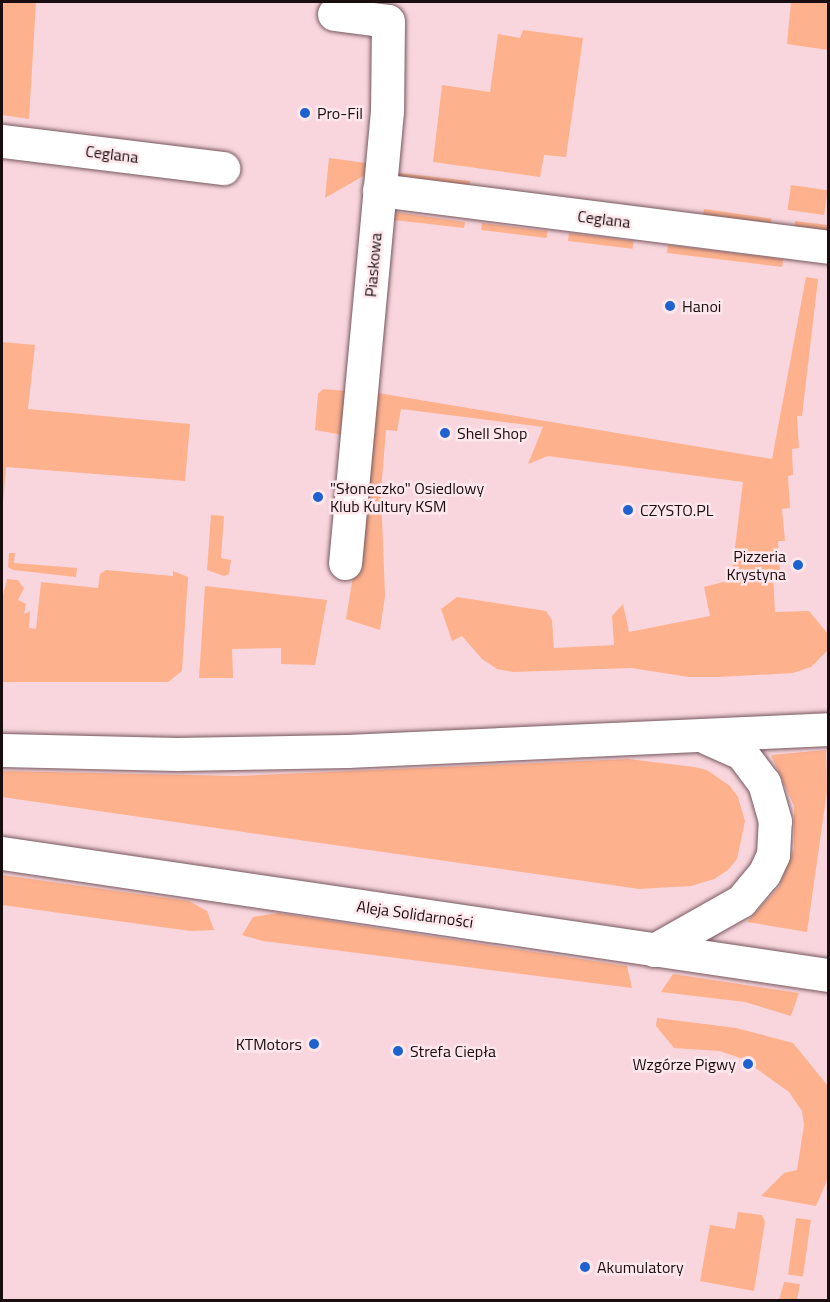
<!DOCTYPE html>
<meta charset="utf-8">
<style>
body{margin:0}
#map{position:relative;width:830px;height:1302px;overflow:hidden;background:#f9d6dd;font-family:"Titillium Web",sans-serif}
div>[style]{position:absolute}
.green>*{inset:0;background:#feb18d;transform-origin:0 0}
.roads{filter:drop-shadow(0 0 2px #76585f) drop-shadow(0 0 2px #76585f)}
.minor>*{height:33px;margin:-16.5px;padding:0 16.5px;transform-origin:16.5px;border-radius:16.5px;background:#fff}
.primary>*{height:33px;margin:-16.5px;padding:0 16.5px;transform-origin:16.5px;border-radius:16.5px;background:#fff}
.dots>*{width:16px;height:16px;translate:-50% -50%;box-sizing:border-box;border:3px solid #fde7ec;border-radius:50%}
span{translate:-50% -50%;white-space:nowrap;text-align:center;line-height:1.15;-webkit-text-stroke:5px #fde7ec;paint-order:stroke}
.poi-label{font-size:16px;color:#190d10}
.left{translate:0 -50%;text-align:left}
.right{translate:-100% -50%;text-align:right}
.street-label{font-size:16px;color:#190d10}
.frame{position:absolute;inset:0;border:3px solid #190d10;pointer-events:none}
</style>
<div id="map">
<div class="green">
<i style="clip-path:polygon(2px 2px,36px 2px,29px 119px,2px 115px)"></i>
<i style="clip-path:polygon(791px 2px,828px 2px,828px 50px,787px 44px)"></i>
<i style="clip-path:polygon(523px 30px,583px 38px,566px 157px,544px 155px,540px 177px,433px 162px,442px 85px,490px 92px,498px 34px,520px 38px)"></i>
<i style="clip-path:polygon(329px 158px,366px 163px,365px 175px,325px 198px)"></i>
<i style="clip-path:polygon(390px 172px,470px 181px,469px 188px,389px 178px)"></i>
<i style="left:791px;top:185px;width:37px;height:25px;rotate:8deg"></i>
<i style="left:704px;top:209px;width:68px;height:7px;rotate:8deg"></i>
<i style="clip-path:polygon(395px 212px,465px 222px,464px 228px,394px 220px)"></i>
<i style="left:795px;top:221px;width:33px;height:6px;rotate:7deg"></i>
<i style="left:482px;top:223px;width:66px;height:7px;rotate:7deg"></i>
<i style="left:569px;top:233px;width:65px;height:8px;rotate:7deg"></i>
<i style="left:668px;top:245px;width:116px;height:8px;rotate:7deg"></i>
<i style="clip-path:polygon(806px 277px,818px 279px,802px 416px,797px 416px,799px 448px,792px 449px,793px 475px,788px 476px,790px 508px,782px 509px,785px 541px,778px 541px,780px 573px,773px 574px,775px 612px,809px 611px,828px 634px,828px 650px,811px 667px,793px 673px,718px 677px,689px 677px,631px 668px,513px 672px,497px 669px,482px 659px,462px 636px,452px 641px,441px 609px,457px 597px,546px 611px,552px 620px,554px 648px,614px 645px,612px 616px,623px 604px,629px 632px,710px 616px,704px 587px,731px 580px,743px 482px,548px 456px,528px 464px,543px 427px,401px 409px,397px 431px,386px 430px,381px 491px,385px 596px,380px 630px,346px 619px,368px 484px,378px 393px,772px 459px)"></i>
<i style="clip-path:polygon(2px 342px,35px 345px,28px 409px,190px 424px,185px 481px,6px 467px,2px 515px)"></i>
<i style="clip-path:polygon(323px 389px,347px 391px,343px 435px,315px 430px,318px 394px)"></i>
<i style="clip-path:polygon(211px 515px,224px 516px,221px 558px,231px 560px,229px 574px,224px 576px,207px 570px)"></i>
<i style="clip-path:polygon(9px 553px,15px 553px,14px 563px,77px 568px,76px 577px,13px 570px,8px 567px)"></i>
<i style="clip-path:polygon(106px 570px,173px 576px,173px 571px,188px 577px,182px 671px,168px 682px,2px 682px,2px 599px,7px 579px,18px 580px,24px 588px,18px 600px,26px 604px,24px 614px,30px 611px,29px 628px,36px 629px,41px 582px,98px 588px,100px 574px)"></i>
<i style="clip-path:polygon(205px 586px,327px 600px,315px 665px,281px 664px,281px 648px,232px 649px,233px 678px,199px 678px)"></i>
<i style="clip-path:polygon(826px 750px,827px 791px,807px 932px,747px 922px,779px 887px,794px 849px,794px 806px,771px 755px)"></i>
<i style="clip-path:polygon(628px 759px,694px 767px,707px 770px,730px 786px,738px 797px,745px 821px,737px 859px,728px 870px,714px 879px,691px 886px,639px 889px,2px 797px,2px 771px,236px 776px)"></i>
<i style="clip-path:polygon(2px 875px,189px 901px,207px 911px,214px 930px,190px 931px,2px 905px)"></i>
<i style="clip-path:polygon(278px 913px,627px 966px,632px 988px,263px 941px,242px 935px,253px 917px)"></i>
<i style="clip-path:polygon(673px 974px,799px 993px,791px 1016px,745px 1002px,661px 992px)"></i>
<i style="clip-path:polygon(657px 1018px,736px 1028px,793px 1043px,828px 1086px,828px 1178px,816px 1206px,761px 1196px,784px 1173px,797px 1170px,804px 1125px,802px 1111px,789px 1092px,743px 1059px,720px 1051px,674px 1048px,656px 1026px)"></i>
<i style="clip-path:polygon(738px 1212px,762px 1215px,765px 1222px,754px 1291px,700px 1281px,710px 1225px,735px 1229px)"></i>
<i style="left:796px;top:1218px;width:15px;height:57px;rotate:8deg"></i>
<i style="clip-path:polygon(784px 1282px,800px 1284px,797px 1300px,779px 1300px)"></i>
</div>
<div class="roads">
<div class="minor">
<i style="left:334px;top:14px;width:54px;rotate:7.4deg"></i>
<i style="left:388px;top:21px;width:90px;rotate:90.6deg"></i>
<i style="left:387px;top:111px;width:454px;rotate:95.3deg"></i>
<i style="left:2px;top:141px;width:223px;rotate:7deg"></i>
<i style="left:379px;top:190px;width:453px;rotate:7.2deg"></i>
</div>
<div class="primary">
<i style="left:2px;top:750px;width:175px;rotate:1.3deg"></i>
<i style="left:177px;top:754px;width:170px;rotate:-1deg"></i>
<i style="left:347px;top:751px;width:482px;rotate:-2.6deg"></i>
<i style="left:2px;top:853px;width:835px;rotate:8.4deg"></i>
<i style="left:654px;top:950px;width:100px;rotate:-29.4deg"></i>
<i style="left:741px;top:901px;width:35px;rotate:-50deg"></i>
<i style="left:764px;top:874px;width:21px;rotate:-65deg"></i>
<i style="left:773px;top:855px;width:34px;rotate:-87deg"></i>
<i style="left:775px;top:821px;width:40px;rotate:-106deg"></i>
<i style="left:764px;top:783px;width:38px;rotate:-127deg"></i>
<i style="left:741px;top:753px;width:37px;rotate:-156deg"></i>
</div>
</div>
<div class="dots">
<i style="left:305px;top:113px;background:#1d62ce"></i>
<i style="left:670px;top:306px;background:#1d62ce"></i>
<i style="left:445px;top:433px;background:#1d62ce"></i>
<i style="left:318px;top:497px;background:#1d62ce"></i>
<i style="left:628px;top:510px;background:#1d62ce"></i>
<i style="left:798px;top:565px;background:#1d62ce"></i>
<i style="left:314px;top:1044px;background:#1d62ce"></i>
<i style="left:398px;top:1051px;background:#1d62ce"></i>
<i style="left:748px;top:1064px;background:#1d62ce"></i>
<i style="left:585px;top:1267px;background:#1d62ce"></i>
</div>
<div class="poi-label">
<span class="left" style="left:317px;top:113px">Pro-Fil</span>
<span class="left" style="left:682px;top:306px">Hanoi</span>
<span class="left" style="left:457px;top:433px">Shell Shop</span>
<span class="left" style="left:330px;top:497px">"Słoneczko" Osiedlowy<br>Klub Kultury KSM</span>
<span class="left" style="left:640px;top:510px">CZYSTO.PL</span>
<span class="right" style="left:786px;top:565px">Pizzeria<br>Krystyna</span>
<span class="right" style="left:302px;top:1044px">KTMotors</span>
<span class="left" style="left:410px;top:1051px">Strefa Ciepła</span>
<span class="right" style="left:736px;top:1064px">Wzgórze Pigwy</span>
<span class="left" style="left:597px;top:1267px">Akumulatory</span>
</div>
<div class="street-label">
<span style="left:112px;top:154px;rotate:7deg">Ceglana</span>
<span style="left:604px;top:219px;rotate:7deg">Ceglana</span>
<span style="left:373px;top:265px;rotate:-85deg">Piaskowa</span>
<span style="left:415px;top:914px;rotate:8deg">Aleja Solidarności</span>
</div>
<div class="frame"></div>
</div>
